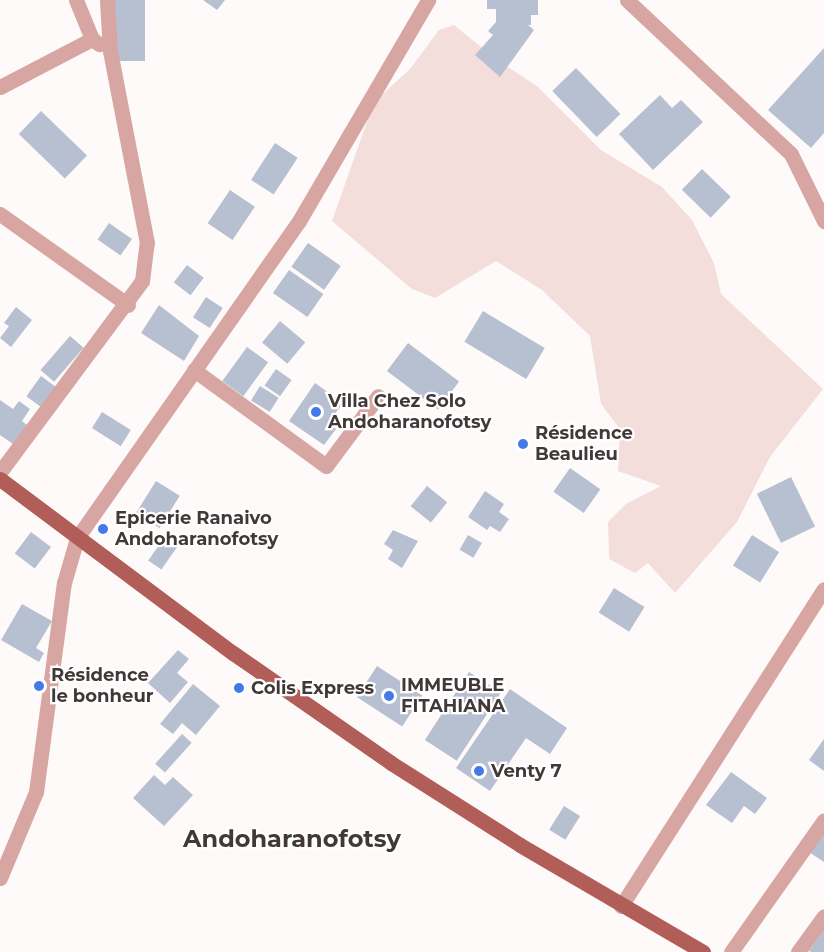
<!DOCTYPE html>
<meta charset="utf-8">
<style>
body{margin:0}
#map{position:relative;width:824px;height:952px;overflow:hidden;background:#fefaf9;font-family:Montserrat,sans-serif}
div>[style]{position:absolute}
.green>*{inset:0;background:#f3dedc}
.building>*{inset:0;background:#b7c0d1;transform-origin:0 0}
.minor>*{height:15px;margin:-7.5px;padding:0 7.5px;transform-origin:7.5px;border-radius:7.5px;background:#d7a6a2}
.tertiary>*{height:15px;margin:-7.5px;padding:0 7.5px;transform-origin:7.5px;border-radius:7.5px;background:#d7a6a2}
.primary>*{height:15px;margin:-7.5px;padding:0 7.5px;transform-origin:7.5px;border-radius:7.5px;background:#b15d58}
.dots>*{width:16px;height:16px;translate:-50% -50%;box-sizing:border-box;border:3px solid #fff;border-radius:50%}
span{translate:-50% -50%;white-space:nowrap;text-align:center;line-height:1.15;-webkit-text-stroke:4.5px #fff;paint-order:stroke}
.poi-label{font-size:18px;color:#423838;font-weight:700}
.left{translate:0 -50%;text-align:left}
.district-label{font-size:24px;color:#423838;font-weight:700}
</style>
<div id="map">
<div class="green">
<i style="clip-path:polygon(454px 25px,493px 57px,538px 87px,601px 150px,662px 187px,692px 220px,714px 263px,721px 294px,823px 389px,770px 457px,737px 522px,675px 593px,648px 563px,635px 573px,609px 559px,608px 522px,626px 504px,661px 486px,618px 471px,620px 429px,601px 404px,590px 336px,542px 290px,496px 261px,435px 298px,412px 289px,332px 221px,374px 102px,410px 69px,439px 30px)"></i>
</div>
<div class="building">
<i style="left:112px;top:0;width:33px;height:61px"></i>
<i style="clip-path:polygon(203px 0,225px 0,217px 10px)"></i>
<i style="clip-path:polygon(487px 0,538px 0,538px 15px,531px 15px,531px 25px,528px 25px,534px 30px,500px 77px,475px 55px,493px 35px,488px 31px,496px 22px,496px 9px,487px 9px)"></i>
<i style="clip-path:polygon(824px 48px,824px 133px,811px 148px,768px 110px)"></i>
<i style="left:576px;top:68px;width:64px;height:33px;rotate:46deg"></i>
<i style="clip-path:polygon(660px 95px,672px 108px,681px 100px,703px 122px,653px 170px,619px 134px)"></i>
<i style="left:41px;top:111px;width:64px;height:32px;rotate:44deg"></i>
<i style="left:275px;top:143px;width:27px;height:44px;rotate:33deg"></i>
<i style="left:702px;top:169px;width:40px;height:29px;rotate:44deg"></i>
<i style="left:230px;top:190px;width:30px;height:40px;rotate:34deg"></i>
<i style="left:109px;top:223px;width:28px;height:20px;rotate:35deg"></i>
<i style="left:308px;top:243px;width:40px;height:29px;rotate:35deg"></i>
<i style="left:187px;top:265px;width:21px;height:22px;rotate:37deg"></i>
<i style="left:289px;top:270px;width:42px;height:28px;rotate:35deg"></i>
<i style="left:206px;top:297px;width:20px;height:24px;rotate:33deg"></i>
<i style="clip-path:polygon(159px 305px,199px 336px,184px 361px,141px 333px)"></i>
<i style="clip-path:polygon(16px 307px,32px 320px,11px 347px,0 338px,9px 326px,4px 323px)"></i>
<i style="left:483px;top:311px;width:72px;height:36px;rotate:31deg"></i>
<i style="left:280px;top:321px;width:33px;height:28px;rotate:40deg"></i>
<i style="left:70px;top:336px;width:18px;height:45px;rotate:41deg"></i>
<i style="left:408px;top:343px;width:64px;height:35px;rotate:37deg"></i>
<i style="left:247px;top:347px;width:26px;height:42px;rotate:36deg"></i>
<i style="left:276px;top:369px;width:19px;height:20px;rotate:35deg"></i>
<i style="left:41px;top:376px;width:19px;height:25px;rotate:36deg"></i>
<i style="clip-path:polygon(315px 383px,343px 403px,328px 423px,336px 429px,324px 445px,289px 421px)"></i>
<i style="left:260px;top:386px;width:22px;height:17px;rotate:32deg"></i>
<i style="clip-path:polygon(0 400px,13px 409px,19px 401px,30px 409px,22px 421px,27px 425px,13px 444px,0 435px)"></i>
<i style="left:102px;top:412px;width:34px;height:19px;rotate:32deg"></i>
<i style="left:570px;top:468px;width:37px;height:29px;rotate:35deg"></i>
<i style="left:791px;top:477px;width:55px;height:38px;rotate:64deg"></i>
<i style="left:156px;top:481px;width:28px;height:38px;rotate:32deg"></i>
<i style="left:427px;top:486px;width:26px;height:26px;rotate:39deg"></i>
<i style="clip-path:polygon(485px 491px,504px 504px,499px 512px,509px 519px,500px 532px,490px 526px,487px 530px,468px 517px)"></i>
<i style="clip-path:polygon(393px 530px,418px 541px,402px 568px,388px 559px,393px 550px,384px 544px)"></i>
<i style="left:31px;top:532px;width:25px;height:27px;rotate:37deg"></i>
<i style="left:166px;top:535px;width:16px;height:31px;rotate:35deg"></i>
<i style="left:468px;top:535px;width:16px;height:17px;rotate:30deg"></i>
<i style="left:752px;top:535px;width:32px;height:36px;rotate:32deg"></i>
<i style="left:614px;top:588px;width:36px;height:29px;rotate:32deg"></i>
<i style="clip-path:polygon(22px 604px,52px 621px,36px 648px,44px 653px,39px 662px,1px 640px)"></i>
<i style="clip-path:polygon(178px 650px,189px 659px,177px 673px,188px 682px,170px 703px,148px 683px)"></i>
<i style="left:377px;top:666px;width:54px;height:37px;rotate:33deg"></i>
<i style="left:469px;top:672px;width:38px;height:81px;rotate:33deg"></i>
<i style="clip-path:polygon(193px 684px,220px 706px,196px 735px,182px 723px,173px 734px,160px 724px)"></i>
<i style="clip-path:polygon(510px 689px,567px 728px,550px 754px,526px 738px,490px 791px,456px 768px)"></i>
<i style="left:182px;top:734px;width:13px;height:40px;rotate:42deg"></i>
<i style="clip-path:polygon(824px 739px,824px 771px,809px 760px)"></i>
<i style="clip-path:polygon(731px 772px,767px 798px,755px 814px,744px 806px,732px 823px,706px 805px)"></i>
<i style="clip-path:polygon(154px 775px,165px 785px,173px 777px,193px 795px,164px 826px,133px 798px)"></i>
<i style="left:564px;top:806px;width:19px;height:28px;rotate:32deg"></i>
<i style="clip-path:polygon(824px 829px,824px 862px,809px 852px)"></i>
<i style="clip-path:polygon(824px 929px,824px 952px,811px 952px,809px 951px)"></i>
</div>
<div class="minor">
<i style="left:76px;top:0;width:42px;rotate:67.7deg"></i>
<i style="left:92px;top:39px;width:9px;rotate:36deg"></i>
<i style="left:627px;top:0;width:225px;rotate:43.2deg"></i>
<i style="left:791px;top:154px;width:75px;rotate:63.8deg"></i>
<i style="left:0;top:87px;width:104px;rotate:-27.6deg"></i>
<i style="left:0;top:214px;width:157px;rotate:35.4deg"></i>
<i style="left:194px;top:370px;width:163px;rotate:36deg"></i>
<i style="left:326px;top:466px;width:87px;rotate:-53.4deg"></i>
<i style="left:0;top:472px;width:238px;rotate:-53.4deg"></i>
<i style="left:142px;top:281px;width:38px;rotate:-83deg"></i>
<i style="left:147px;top:243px;width:196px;rotate:-100.9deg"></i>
<i style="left:110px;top:51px;width:51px;rotate:-93.4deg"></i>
<i style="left:0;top:878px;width:93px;rotate:-67.3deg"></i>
<i style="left:36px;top:792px;width:211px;rotate:-82.4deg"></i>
<i style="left:64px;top:583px;width:47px;rotate:-73.9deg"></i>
<i style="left:621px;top:906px;width:376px;rotate:-57.4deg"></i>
<i style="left:731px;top:952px;width:161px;rotate:-54.8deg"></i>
<i style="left:798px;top:952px;width:44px;rotate:-54.2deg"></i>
</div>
<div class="tertiary">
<i style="left:77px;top:538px;width:387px;rotate:-55deg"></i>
<i style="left:299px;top:221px;width:256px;rotate:-59.7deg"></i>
</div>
<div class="primary">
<i style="left:0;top:479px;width:291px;rotate:36.8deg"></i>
<i style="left:233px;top:653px;width:193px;rotate:34.8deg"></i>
<i style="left:391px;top:763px;width:153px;rotate:32.4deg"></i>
<i style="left:520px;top:845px;width:212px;rotate:30.3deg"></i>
</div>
<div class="dots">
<i style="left:316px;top:412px;background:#4379e9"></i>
<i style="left:523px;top:444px;background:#4379e9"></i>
<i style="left:103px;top:529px;background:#4379e9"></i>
<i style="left:39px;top:686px;background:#4379e9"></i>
<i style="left:239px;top:688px;background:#4379e9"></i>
<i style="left:389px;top:696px;background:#4379e9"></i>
<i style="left:479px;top:771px;background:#4379e9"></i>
</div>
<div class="poi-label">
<span class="left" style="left:328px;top:412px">Villa Chez Solo<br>Andoharanofotsy</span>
<span class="left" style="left:535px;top:444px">Résidence<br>Beaulieu</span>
<span class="left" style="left:115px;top:529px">Epicerie Ranaivo<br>Andoharanofotsy</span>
<span class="left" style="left:51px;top:686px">Résidence<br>le bonheur</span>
<span class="left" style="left:401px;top:696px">IMMEUBLE<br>FITAHIANA</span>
<span class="left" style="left:251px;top:688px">Colis Express</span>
<span class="left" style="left:491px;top:771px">Venty 7</span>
</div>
<div class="district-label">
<span style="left:292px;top:839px">Andoharanofotsy</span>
</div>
</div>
